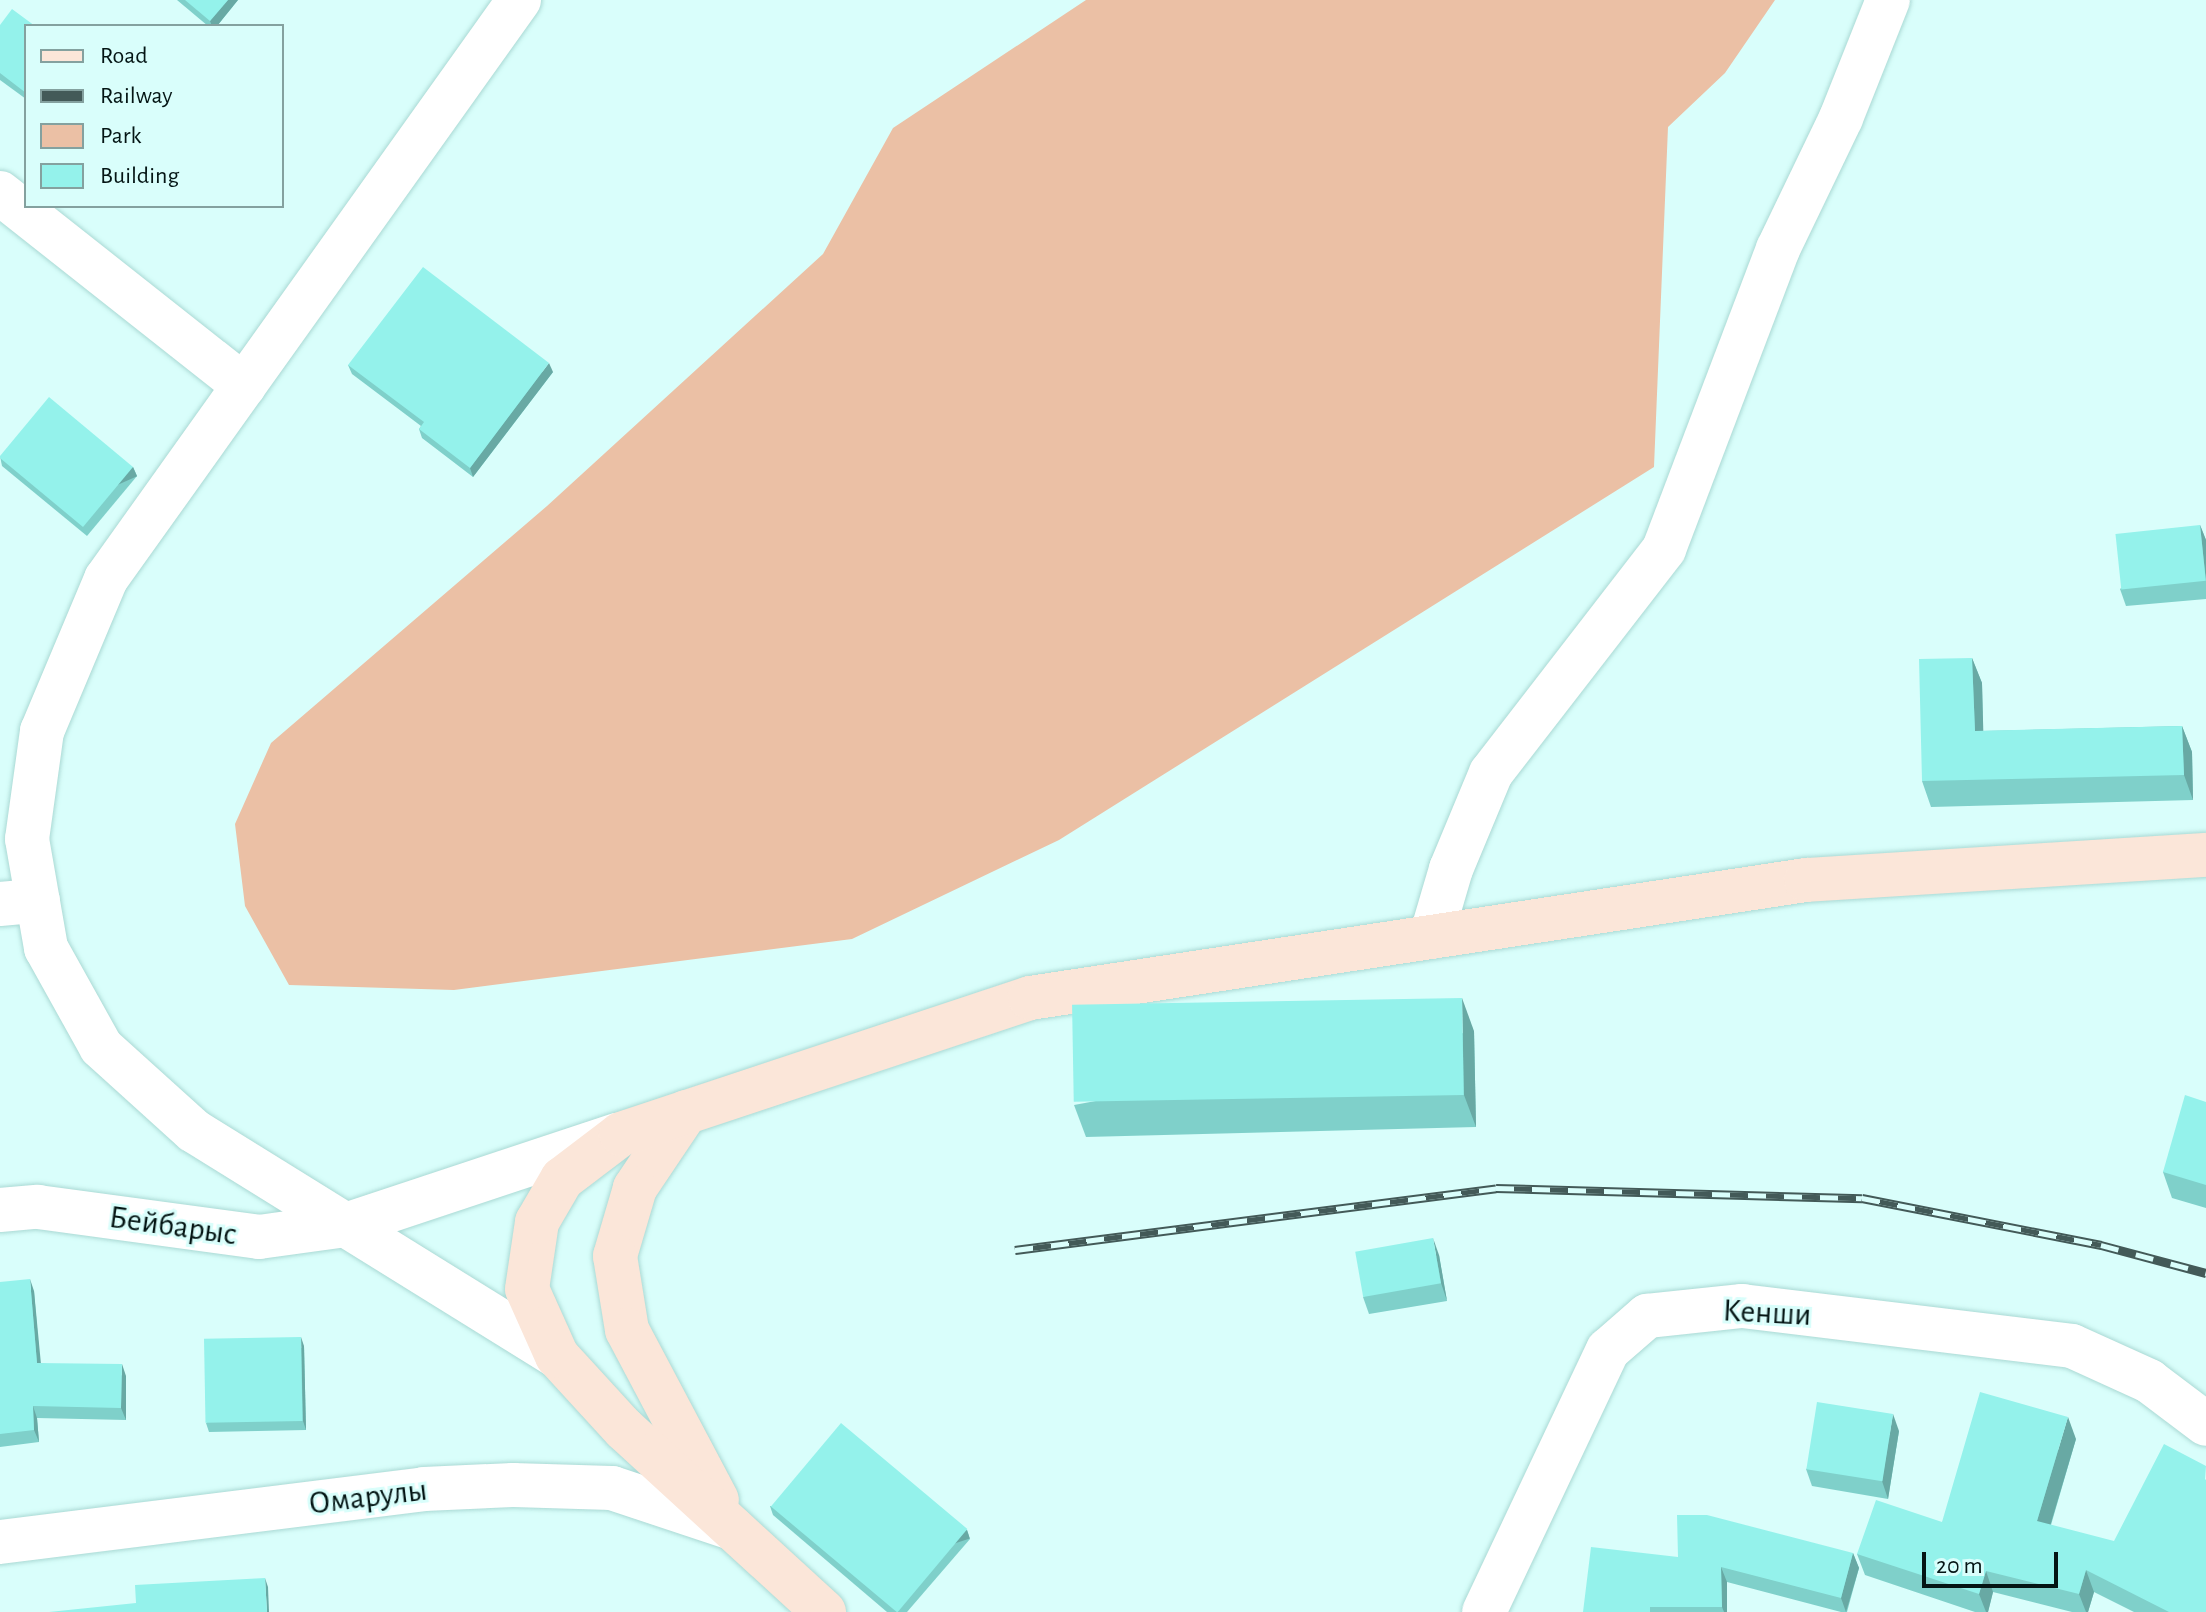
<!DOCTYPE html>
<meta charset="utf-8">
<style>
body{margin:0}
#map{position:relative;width:2206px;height:1612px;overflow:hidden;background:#d9fefb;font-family:"Alegreya Sans",sans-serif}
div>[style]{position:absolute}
.green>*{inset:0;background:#ebc0a5}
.roads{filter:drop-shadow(0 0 2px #aad9d4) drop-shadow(0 0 2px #aad9d4)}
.minor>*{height:44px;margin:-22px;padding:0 22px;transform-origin:22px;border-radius:22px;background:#fff}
.secondary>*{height:44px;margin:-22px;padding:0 22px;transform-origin:22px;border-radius:22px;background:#fbe6d9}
.rail>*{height:9px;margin-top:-4.5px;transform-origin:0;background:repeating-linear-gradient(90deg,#d9fefb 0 18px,#435a58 0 36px);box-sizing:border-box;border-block:2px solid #435a58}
.wall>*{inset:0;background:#7fd0ca}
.shaded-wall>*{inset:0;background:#68a9a4;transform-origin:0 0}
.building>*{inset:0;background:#94f2eb;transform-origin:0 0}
span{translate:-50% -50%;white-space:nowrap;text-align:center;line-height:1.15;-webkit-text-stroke:6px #d9fefb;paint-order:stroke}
.street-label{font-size:32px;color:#041514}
.legend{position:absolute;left:24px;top:24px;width:260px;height:184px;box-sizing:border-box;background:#d9fefb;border:2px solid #84a19f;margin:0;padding:10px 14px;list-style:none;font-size:24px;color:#041514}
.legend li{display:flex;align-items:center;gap:16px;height:40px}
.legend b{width:40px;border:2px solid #84a19f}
.scale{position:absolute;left:1922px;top:1552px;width:136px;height:36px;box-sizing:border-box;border:4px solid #041514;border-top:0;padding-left:10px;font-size:24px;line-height:28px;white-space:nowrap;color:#041514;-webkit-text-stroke:6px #d9fefb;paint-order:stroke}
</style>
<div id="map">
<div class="green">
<i style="clip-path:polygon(1086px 0,1775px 0,1725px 73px,1668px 127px,1654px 467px,1059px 840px,852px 939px,454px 990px,289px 985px,245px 906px,235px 824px,271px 743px,547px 506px,823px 254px,893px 128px)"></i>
</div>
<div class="roads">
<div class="minor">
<i style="left:519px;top:0;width:711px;rotate:125.5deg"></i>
<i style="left:106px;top:579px;width:165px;rotate:112.8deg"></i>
<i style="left:42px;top:731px;width:109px;rotate:97.9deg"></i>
<i style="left:27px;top:839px;width:111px;rotate:80.1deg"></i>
<i style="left:46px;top:948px;width:113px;rotate:60.9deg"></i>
<i style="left:101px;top:1047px;width:125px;rotate:42.1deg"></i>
<i style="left:194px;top:1131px;width:427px;rotate:31.8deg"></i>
<i style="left:0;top:193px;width:311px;rotate:38.3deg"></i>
<i style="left:0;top:904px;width:38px;rotate:-5deg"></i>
<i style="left:1431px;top:937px;width:71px;rotate:-73.6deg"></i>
<i style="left:1451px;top:869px;width:104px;rotate:-67.4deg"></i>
<i style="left:1491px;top:773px;width:283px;rotate:-52.3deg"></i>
<i style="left:1664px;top:549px;width:321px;rotate:-69.2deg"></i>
<i style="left:1778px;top:249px;width:145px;rotate:-64.3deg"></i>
<i style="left:1841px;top:118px;width:127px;rotate:-68.3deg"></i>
<i style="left:0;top:1210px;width:38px;rotate:-5deg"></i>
<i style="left:38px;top:1207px;width:223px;rotate:7.7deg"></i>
<i style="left:259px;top:1237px;width:88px;rotate:-7.9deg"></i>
<i style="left:346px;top:1225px;width:285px;rotate:-18.4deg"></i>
<i style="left:0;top:1542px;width:427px;rotate:-7.1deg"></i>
<i style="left:424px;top:1489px;width:89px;rotate:-2.6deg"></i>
<i style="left:513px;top:1485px;width:99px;rotate:1.7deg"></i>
<i style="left:612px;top:1488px;width:126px;rotate:18.4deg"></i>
<i style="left:1484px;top:1612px;width:290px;rotate:-64.7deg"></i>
<i style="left:1608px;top:1350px;width:52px;rotate:-41.1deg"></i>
<i style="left:1647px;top:1316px;width:96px;rotate:-6deg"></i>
<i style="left:1742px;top:1306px;width:332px;rotate:6.9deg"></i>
<i style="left:2072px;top:1346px;width:85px;rotate:24.4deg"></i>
<i style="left:2149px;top:1381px;width:71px;rotate:37deg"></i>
</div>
<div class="secondary">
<i style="left:686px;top:1112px;width:92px;rotate:123.9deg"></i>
<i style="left:635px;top:1188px;width:71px;rotate:106.4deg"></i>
<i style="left:615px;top:1256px;width:75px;rotate:80.8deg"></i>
<i style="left:627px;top:1330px;width:192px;rotate:62.1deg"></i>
<i style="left:824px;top:1612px;width:271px;rotate:-137.5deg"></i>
<i style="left:624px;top:1429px;width:99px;rotate:-132.5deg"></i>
<i style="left:557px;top:1356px;width:73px;rotate:-114.1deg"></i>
<i style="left:527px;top:1289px;width:68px;rotate:-81.5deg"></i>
<i style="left:537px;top:1222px;width:50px;rotate:-59.8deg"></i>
<i style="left:562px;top:1179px;width:74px;rotate:-37.3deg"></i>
<i style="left:621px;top:1134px;width:431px;rotate:-18.4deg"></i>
<i style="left:1030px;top:998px;width:785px;rotate:-8.65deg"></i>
<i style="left:1806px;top:880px;width:401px;rotate:-3.6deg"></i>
</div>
</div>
<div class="rail">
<i style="left:1015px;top:1250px;width:485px;rotate:-7.3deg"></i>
<i style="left:1496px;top:1188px;width:366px;rotate:1.6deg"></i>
<i style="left:1862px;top:1198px;width:244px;rotate:11.1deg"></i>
<i style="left:2101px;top:1245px;width:109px;rotate:14.9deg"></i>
</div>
<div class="wall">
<i style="clip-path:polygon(177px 0,238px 0,217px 26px,208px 26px)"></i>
<i style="clip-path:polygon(0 25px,26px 26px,26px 99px,0 80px)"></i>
<i style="clip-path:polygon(348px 365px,553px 372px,473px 477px,422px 438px,419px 429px,421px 426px,352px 374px)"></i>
<i style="clip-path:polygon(0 456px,133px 467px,137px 476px,87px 536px,2px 466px)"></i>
<i style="clip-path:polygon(2200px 525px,2206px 540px,2206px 599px,2126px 606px,2120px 589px)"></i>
<i style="clip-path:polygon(1972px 658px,1982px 683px,1983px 731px,2182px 726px,2192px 752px,2193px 800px,1931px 807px,1922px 781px)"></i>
<i style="clip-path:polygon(1474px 1031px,1476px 1127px,1086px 1137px,1074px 1105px)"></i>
<i style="clip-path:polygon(2206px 1102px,2206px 1208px,2172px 1198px,2163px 1172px)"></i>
<i style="clip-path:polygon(1439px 1255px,1447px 1301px,1369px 1314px,1363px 1297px)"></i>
<i style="clip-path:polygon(0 1282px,34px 1291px,40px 1363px,126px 1376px,126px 1420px,37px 1418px,39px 1442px,0 1447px)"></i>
<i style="clip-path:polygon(304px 1346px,306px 1430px,209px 1432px,206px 1423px)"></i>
<i style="clip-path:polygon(1899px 1431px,1888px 1499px,1812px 1486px,1806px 1469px)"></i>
<i style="clip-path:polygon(2076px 1439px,2051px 1525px,2206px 1612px,2134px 1612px,2094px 1592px,2088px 1612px,2072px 1612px,1993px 1592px,1988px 1612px,1975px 1612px,1865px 1575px,1857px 1554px,1942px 1522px)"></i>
<i style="clip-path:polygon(770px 1506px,967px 1530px,970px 1539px,907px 1612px,887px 1612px,773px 1515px)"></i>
<i style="clip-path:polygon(1853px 1553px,1859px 1568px,1847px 1612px,1841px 1612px,1727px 1582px,1727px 1612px,1583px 1612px,1678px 1557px)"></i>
</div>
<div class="shaded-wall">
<i style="clip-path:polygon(228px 0,238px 0,217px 26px,212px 26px,210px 21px)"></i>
<i style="clip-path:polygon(549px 363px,553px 372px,473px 477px,470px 468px)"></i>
<i style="left:133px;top:467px;width:10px;height:78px;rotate:66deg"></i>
<i style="clip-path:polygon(2200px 525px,2206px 540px,2206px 582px,2206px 581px)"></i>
<i style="clip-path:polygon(1972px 658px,1982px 683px,1984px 757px,1975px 731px)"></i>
<i style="clip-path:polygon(2182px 726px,2192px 752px,2193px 800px,2184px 775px)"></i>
<i style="clip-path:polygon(1462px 998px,1474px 1031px,1476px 1127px,1464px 1095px)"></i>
<i style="clip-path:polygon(1433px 1238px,1439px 1255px,1447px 1301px,1441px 1283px)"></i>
<i style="clip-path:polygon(30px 1279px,34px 1291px,42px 1375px,37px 1363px)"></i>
<i style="clip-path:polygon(301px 1337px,304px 1346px,306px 1430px,303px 1421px)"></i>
<i style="clip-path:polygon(122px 1364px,126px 1376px,126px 1420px,121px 1408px)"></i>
<i style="clip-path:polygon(33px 1406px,37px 1418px,39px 1442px,34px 1430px)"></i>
<i style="clip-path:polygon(1893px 1414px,1899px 1431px,1888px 1499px,1882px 1481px)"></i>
<i style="clip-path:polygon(2068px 1417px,2076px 1439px,2045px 1543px,2037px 1521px)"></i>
<i style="left:967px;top:1530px;width:9px;height:108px;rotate:72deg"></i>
<i style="clip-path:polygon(1853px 1553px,1859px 1568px,1846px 1612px,1841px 1598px)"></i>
<i style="clip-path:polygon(1721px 1567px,1727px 1582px,1727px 1612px,1724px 1612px,1722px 1607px)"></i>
<i style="clip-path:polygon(2086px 1570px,2094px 1592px,2088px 1612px,2086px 1612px,2079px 1594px)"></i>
<i style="clip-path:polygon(1986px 1571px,1993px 1592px,1988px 1612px,1986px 1612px,1979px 1594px)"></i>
<i style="clip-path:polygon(265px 1578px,268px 1587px,269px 1612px,267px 1612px)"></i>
</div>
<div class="building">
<i style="clip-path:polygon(185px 0,228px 0,210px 21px)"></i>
<i style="clip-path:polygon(12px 9px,35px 26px,26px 26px,26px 93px,0 73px,0 25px)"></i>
<i style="clip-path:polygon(423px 267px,549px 363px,470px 468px,419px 429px,424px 422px,348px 365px)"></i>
<i style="clip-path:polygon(49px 397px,133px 467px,83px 527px,0 458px,0 456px)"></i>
<i style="left:2200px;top:525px;width:56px;height:85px;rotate:84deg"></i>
<i style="clip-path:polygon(1972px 658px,1975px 731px,2182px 726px,2184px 775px,1922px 781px,1919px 659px)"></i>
<i style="left:1462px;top:998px;width:97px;height:390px;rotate:89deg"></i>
<i style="clip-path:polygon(2185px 1095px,2206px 1102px,2206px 1185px,2163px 1172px)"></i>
<i style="left:1433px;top:1238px;width:46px;height:79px;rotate:80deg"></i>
<i style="clip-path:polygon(30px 1279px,37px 1363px,122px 1364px,121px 1408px,33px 1406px,34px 1430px,0 1434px,0 1282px)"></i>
<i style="left:301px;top:1337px;width:84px;height:97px;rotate:89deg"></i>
<i style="clip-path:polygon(1980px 1392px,2068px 1417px,2037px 1521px,2114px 1541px,2164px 1444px,2206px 1466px,2205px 1479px,2206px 1480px,2206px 1612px,2169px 1612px,2086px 1570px,2079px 1594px,1986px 1571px,1979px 1594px,1857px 1554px,1876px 1500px,1942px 1522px)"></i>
<i style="left:1817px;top:1402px;width:77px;height:68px;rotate:9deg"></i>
<i style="left:841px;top:1423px;width:165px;height:109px;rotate:40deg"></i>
<i style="clip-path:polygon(1677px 1515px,1707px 1515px,1853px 1553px,1841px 1598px,1721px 1567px,1722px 1607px,1650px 1607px,1650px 1612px,1583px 1612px,1591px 1547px,1678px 1557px)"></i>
<i style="clip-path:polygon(265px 1578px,267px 1612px,49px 1612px,136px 1603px,135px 1585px)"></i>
</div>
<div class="street-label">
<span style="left:173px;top:1226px;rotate:8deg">Бейбарыс</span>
<span style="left:1767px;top:1313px;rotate:3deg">Кенши</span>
<span style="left:368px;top:1497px;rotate:-7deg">Омарулы</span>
</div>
<ul class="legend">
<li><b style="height:10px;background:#fbe6d9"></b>Road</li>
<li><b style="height:10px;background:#435a58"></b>Railway</li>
<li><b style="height:22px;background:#ebc0a5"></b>Park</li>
<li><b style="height:22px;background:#94f2eb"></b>Building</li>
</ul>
<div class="scale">20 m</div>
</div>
